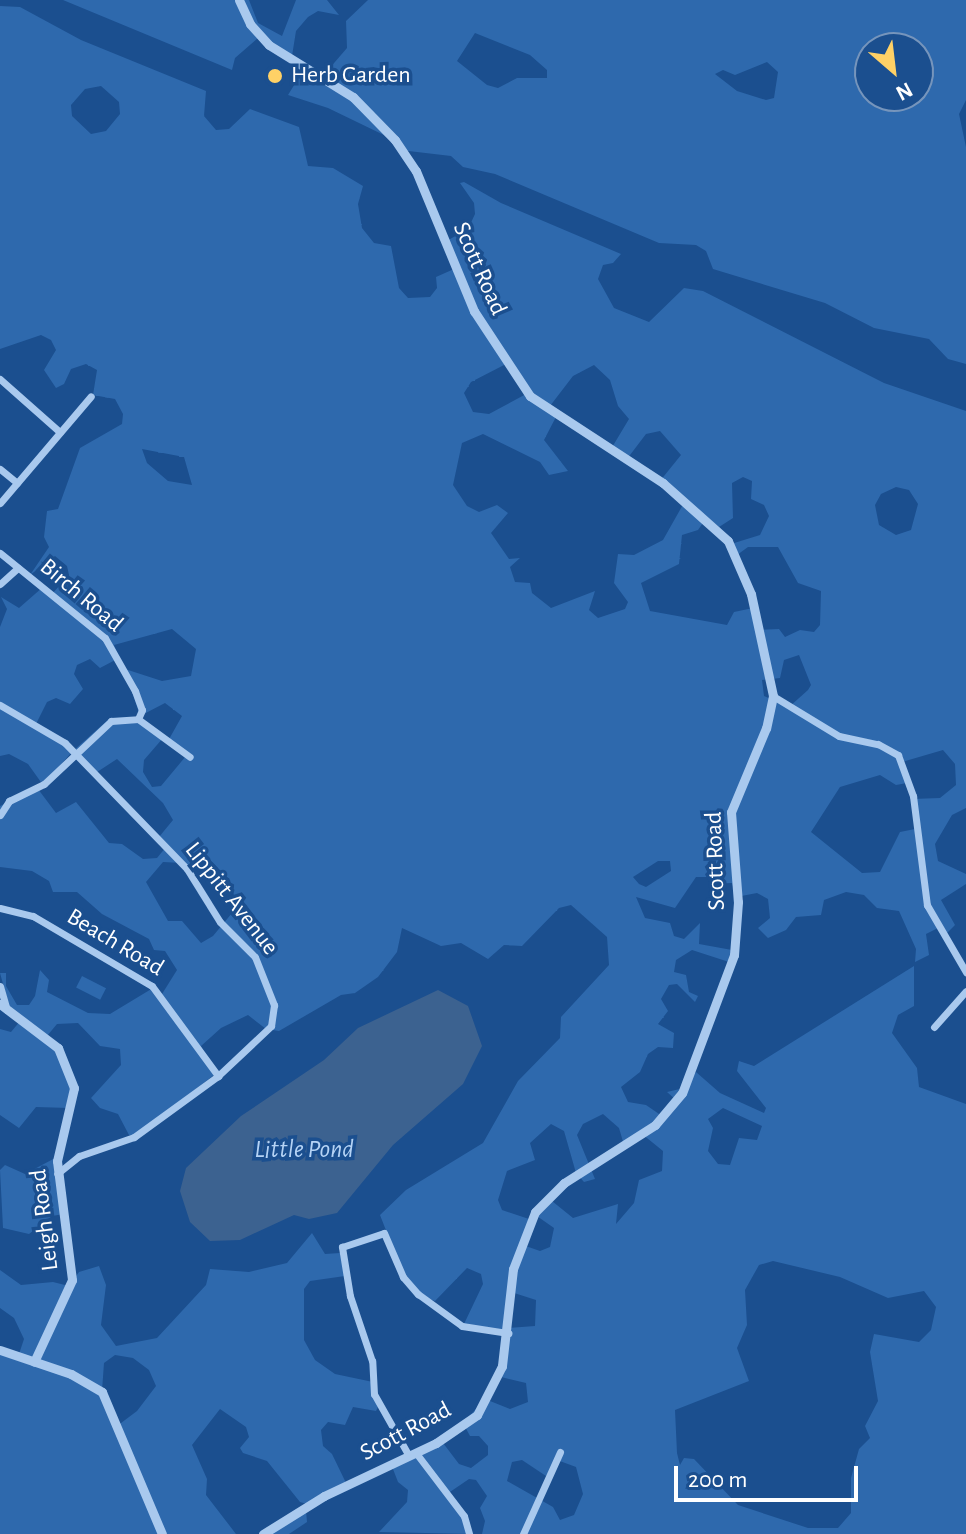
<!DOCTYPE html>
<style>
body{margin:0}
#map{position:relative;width:966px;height:1534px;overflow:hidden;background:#1b4f8f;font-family:"Alegreya Sans",sans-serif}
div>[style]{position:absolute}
.green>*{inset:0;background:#2e69ad;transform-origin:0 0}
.water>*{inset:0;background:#3c6290}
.minor>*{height:7px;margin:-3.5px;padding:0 3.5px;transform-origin:3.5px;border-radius:3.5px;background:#a9c9ee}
.tertiary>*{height:9px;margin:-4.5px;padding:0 4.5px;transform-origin:4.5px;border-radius:4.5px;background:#a9c9ee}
.dots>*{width:22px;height:22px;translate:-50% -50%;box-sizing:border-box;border:4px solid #1b4f8f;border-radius:50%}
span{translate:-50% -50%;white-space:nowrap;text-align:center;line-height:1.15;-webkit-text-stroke:7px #1b4f8f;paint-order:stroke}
.poi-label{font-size:24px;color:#fff}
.left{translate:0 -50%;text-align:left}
.street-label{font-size:24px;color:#fff}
.water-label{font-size:26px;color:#b5d3f5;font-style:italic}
.north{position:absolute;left:854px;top:32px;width:80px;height:80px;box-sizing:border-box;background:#1b4f8f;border:2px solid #7695bc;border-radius:50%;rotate:152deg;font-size:22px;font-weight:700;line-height:32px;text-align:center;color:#fff}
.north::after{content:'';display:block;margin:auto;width:28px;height:36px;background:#ffd166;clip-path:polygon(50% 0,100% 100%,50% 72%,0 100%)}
.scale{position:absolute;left:674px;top:1466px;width:184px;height:36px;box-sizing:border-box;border:4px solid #fff;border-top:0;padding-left:10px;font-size:24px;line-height:28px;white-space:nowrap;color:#fff;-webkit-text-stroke:6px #1b4f8f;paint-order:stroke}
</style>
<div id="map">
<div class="green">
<i style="clip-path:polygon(63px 0,249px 0,258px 23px,282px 36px,296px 0,327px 0,339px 15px,318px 11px,308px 17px,296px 31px,292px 56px,259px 37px,235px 58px,232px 70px)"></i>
<i style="clip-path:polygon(evenodd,368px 0,966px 0,966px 100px,959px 114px,966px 147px,966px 364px,948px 359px,929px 339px,874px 328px,825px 303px,713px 269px,706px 251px,696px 245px,659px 243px,495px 174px,463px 167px,451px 156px,400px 150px,390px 138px,328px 108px,288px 95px,304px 69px,322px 77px,347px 48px,346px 21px,368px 0,475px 33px,530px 55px,547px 70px,547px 78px,517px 78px,498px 88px,487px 85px,457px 61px,475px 33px,368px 0,870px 48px,918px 48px,918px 96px,870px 96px,870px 48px,368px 0,767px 62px,778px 72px,774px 98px,766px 100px,737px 91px,715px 74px,723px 70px,735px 75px,767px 62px)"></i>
<i style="clip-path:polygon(evenodd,0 6px,20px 7px,81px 40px,206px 91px,204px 116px,216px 130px,229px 129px,250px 109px,299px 127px,308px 166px,333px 168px,363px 186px,358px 204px,362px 228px,374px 243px,391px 246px,399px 288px,408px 298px,430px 297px,437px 288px,436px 277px,454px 269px,443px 243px,468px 229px,475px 214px,474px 203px,460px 183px,464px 182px,501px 203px,621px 254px,613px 263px,603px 265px,598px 279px,614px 308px,649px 322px,684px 288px,703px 291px,884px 383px,966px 411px,966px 808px,952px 815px,935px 844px,938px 861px,966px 874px,966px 884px,941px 900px,955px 925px,944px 936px,938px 928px,926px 934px,929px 955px,915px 962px,916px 949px,899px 911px,877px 908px,864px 895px,846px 892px,824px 900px,821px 915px,796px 917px,786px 930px,768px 938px,758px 928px,770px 918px,768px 899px,757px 893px,736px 897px,732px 883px,710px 884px,708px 877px,696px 877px,675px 908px,636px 897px,645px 918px,670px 923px,674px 936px,684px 939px,700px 923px,699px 944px,732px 950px,729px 962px,692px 950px,676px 960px,674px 972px,686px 975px,689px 992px,698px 996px,695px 1002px,677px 984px,669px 985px,661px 999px,668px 1011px,658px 1024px,674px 1033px,673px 1048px,658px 1047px,648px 1054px,640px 1072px,621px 1087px,628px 1102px,646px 1105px,662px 1116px,676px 1100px,667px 1092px,684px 1088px,696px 1072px,720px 1093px,764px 1113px,766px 1108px,737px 1071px,739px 1061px,754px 1066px,914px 966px,914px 1006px,898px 1015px,892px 1033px,917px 1068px,919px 1087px,966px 1104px,966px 1534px,482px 1534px,485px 1521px,480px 1508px,487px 1496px,476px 1480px,469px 1479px,447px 1494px,472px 1534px,379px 1532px,407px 1502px,408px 1490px,398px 1482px,391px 1464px,440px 1439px,459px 1464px,471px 1468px,488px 1455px,488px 1446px,479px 1436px,470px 1436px,463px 1423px,485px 1399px,510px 1409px,528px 1402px,526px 1383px,497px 1376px,506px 1332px,464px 1324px,483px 1284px,481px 1274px,467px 1268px,435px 1301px,423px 1297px,405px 1279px,380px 1215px,406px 1190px,483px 1143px,518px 1081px,560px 1038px,561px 1017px,609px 965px,607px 937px,571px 905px,559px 908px,522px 946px,504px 945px,488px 959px,461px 943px,441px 946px,402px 928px,397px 952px,378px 977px,355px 993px,341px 995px,279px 1031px,266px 1029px,248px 1015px,221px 1028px,201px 1046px,215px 1074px,137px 1136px,129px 1135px,118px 1114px,100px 1108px,91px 1098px,121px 1065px,120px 1049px,100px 1046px,78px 1023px,57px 1024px,47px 1036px,71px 1077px,69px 1108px,36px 1107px,19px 1128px,0 1115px,0 1029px,11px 1032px,21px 1020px,10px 1009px,0 973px,6px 973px,6px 986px,17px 1005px,29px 1005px,35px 996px,40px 970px,49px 980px,47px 992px,88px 1013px,110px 1014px,153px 988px,162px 994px,177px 970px,165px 951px,154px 950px,149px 939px,102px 914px,77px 892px,53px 892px,49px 881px,32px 871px,0 867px,0 806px,38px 789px,56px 813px,76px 802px,109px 843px,122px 844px,143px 859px,157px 858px,166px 847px,159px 837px,173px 820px,163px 803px,117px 759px,94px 774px,71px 753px,43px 785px,28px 764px,9px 754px,0 756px,0 627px,7px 609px,1px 597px,19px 608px,43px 587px,52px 594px,69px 575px,67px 566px,55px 556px,30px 575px,49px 547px,44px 537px,47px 511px,58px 509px,80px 448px,122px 424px,123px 414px,115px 399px,93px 395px,97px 370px,86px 364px,71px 369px,64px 384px,56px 388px,44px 370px,56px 350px,51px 340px,41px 335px,0 349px,0 6px,101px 86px,119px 102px,120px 114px,106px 131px,91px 134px,72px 116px,71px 105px,85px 89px,101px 86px,0 6px,506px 364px,528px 393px,489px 414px,473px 412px,464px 393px,471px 382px,506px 364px,0 6px,594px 365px,610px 380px,618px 406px,629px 419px,611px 449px,627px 459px,646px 434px,660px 431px,681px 455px,660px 481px,685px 501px,663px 540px,634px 555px,618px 554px,614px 583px,628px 602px,625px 609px,598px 618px,589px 610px,595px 591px,551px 608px,532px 593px,530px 583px,515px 582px,510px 567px,520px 558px,509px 559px,491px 533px,508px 513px,497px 505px,479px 512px,467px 506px,453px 485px,462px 443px,483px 434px,540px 462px,549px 475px,568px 471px,544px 440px,557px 415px,550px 406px,573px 376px,594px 365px,0 6px,142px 449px,184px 457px,192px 485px,168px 481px,147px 463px,142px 449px,0 6px,743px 477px,752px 481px,751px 499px,764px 505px,769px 516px,760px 535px,731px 544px,737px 555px,748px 547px,778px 547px,798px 583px,821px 591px,820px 625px,814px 632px,800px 630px,785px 637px,779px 629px,757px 630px,753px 608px,734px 612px,727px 625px,650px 611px,641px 583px,679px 564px,682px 535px,698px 530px,707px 517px,719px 527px,733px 518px,732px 483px,743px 477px,0 6px,896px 487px,909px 490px,918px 504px,911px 530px,896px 535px,879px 525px,875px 505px,881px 494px,896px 487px,0 6px,172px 629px,196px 649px,191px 676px,162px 681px,125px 669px,140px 716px,165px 703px,182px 716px,168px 741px,186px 756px,161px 786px,152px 787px,143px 772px,144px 760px,163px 738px,136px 717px,109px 719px,73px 751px,36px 724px,47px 702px,56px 698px,70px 704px,83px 689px,74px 674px,77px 665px,90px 659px,100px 668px,119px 658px,114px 645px,172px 629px,0 6px,799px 655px,811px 685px,808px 690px,789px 707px,764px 696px,762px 680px,780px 678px,784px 660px,799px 655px,0 6px,943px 750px,955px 764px,956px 785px,940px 798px,912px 799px,915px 829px,900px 832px,880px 872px,862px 873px,811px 832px,840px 787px,880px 775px,896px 785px,907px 783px,902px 762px,943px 750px,0 6px,210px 860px,230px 880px,237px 907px,213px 936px,201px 943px,182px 921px,168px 921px,146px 882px,163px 862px,182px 863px,190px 872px,210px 860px,0 6px,658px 861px,670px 861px,671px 871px,646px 887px,639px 884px,633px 877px,658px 861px,0 6px,723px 1108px,762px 1126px,757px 1140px,739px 1138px,730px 1165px,718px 1164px,708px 1151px,713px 1128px,708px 1119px,723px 1108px,0 6px,603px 1114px,619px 1128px,624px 1145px,642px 1134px,663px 1151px,662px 1171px,639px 1180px,634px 1203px,616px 1224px,618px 1204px,573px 1218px,547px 1197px,534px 1214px,554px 1228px,550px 1247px,540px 1251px,520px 1244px,529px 1219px,502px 1210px,498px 1200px,507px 1171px,535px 1160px,530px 1143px,551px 1124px,564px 1131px,576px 1173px,584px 1182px,595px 1179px,577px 1135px,583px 1124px,603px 1114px,0 6px,773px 1261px,840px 1277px,888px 1298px,924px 1291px,936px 1307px,931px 1330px,919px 1342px,874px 1334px,870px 1352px,878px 1401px,865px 1426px,870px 1438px,859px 1449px,851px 1478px,851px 1513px,838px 1528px,808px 1528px,738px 1505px,694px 1459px,684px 1458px,680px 1465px,677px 1453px,675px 1410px,749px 1381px,737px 1348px,747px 1325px,745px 1290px,759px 1265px,773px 1261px,0 6px,511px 1292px,536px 1300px,535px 1326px,507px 1328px,511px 1292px,0 6px,522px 1460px,546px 1476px,557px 1460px,576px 1467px,583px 1494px,574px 1515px,560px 1520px,553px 1507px,507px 1481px,512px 1462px,522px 1460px)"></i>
<i style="left:82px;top:976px;width:27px;height:13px;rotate:27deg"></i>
<i style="clip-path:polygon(57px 1157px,64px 1214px,52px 1216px,29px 1234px,3px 1228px,0 1170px,5px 1165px,25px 1174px)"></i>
<i style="clip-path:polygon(evenodd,312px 1233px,325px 1254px,340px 1253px,345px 1276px,310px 1281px,304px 1289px,304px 1340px,315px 1360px,335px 1374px,373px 1382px,378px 1407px,376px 1411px,353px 1407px,345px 1425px,328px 1422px,321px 1430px,323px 1446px,332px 1454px,347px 1485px,307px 1504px,300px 1502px,267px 1461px,243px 1453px,240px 1448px,249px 1437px,246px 1427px,220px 1409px,192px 1445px,207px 1479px,206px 1495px,236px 1534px,0 1534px,0 1349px,19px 1354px,24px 1339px,14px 1318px,0 1308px,0 1270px,21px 1285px,53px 1282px,69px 1286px,79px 1272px,99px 1266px,106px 1285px,101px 1325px,116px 1346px,157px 1338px,206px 1285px,210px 1269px,249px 1272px,287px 1263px,312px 1233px,115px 1355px,133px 1358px,149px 1370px,156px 1386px,137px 1411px,117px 1426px,102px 1391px,104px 1363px,115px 1355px)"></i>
<i style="clip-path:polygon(306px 1510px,307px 1522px,289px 1534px,262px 1534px)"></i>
</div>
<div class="water">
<i style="clip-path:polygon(438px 990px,468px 1006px,482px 1046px,463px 1084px,393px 1145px,337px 1213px,309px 1219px,294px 1215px,240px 1240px,210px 1241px,190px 1222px,180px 1191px,186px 1168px,241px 1116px,324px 1060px,358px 1028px)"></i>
</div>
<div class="minor">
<i style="left:0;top:379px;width:80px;rotate:41.5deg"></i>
<i style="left:0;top:469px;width:22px;rotate:39deg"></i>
<i style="left:0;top:503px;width:140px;rotate:-49.6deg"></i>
<i style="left:0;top:553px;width:135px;rotate:39deg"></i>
<i style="left:105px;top:638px;width:61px;rotate:60.5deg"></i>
<i style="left:135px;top:691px;width:20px;rotate:70deg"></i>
<i style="left:142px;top:710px;width:10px;rotate:114deg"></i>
<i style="left:0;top:584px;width:24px;rotate:-42deg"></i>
<i style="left:773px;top:696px;width:77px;rotate:31.2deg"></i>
<i style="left:839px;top:736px;width:40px;rotate:12deg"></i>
<i style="left:878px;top:744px;width:23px;rotate:29deg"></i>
<i style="left:898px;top:755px;width:44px;rotate:69.9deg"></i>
<i style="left:913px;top:796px;width:110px;rotate:82.7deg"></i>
<i style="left:927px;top:905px;width:78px;rotate:59.8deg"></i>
<i style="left:0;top:705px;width:75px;rotate:30.3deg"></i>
<i style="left:65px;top:743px;width:175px;rotate:45.9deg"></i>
<i style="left:187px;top:869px;width:62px;rotate:58.1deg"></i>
<i style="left:220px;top:922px;width:49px;rotate:45deg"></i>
<i style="left:255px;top:957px;width:52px;rotate:68.4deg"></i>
<i style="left:274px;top:1005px;width:21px;rotate:98deg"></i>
<i style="left:271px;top:1026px;width:73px;rotate:136.7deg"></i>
<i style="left:218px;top:1076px;width:104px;rotate:144deg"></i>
<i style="left:134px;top:1137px;width:58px;rotate:160.9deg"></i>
<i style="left:79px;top:1156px;width:28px;rotate:141deg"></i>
<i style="left:0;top:815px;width:17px;rotate:-57deg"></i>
<i style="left:9px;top:801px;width:39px;rotate:-26deg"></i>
<i style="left:44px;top:784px;width:92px;rotate:-43.2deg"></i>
<i style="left:111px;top:721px;width:27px;rotate:-4deg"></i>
<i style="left:138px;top:719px;width:64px;rotate:36.2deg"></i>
<i style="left:0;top:908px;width:34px;rotate:14deg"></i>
<i style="left:33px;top:916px;width:138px;rotate:30.5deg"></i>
<i style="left:152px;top:986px;width:112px;rotate:53.7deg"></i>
<i style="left:0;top:986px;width:25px;rotate:74deg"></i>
<i style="left:934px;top:1027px;width:48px;rotate:-48.4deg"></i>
<i style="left:416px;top:1453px;width:79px;rotate:52.7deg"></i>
<i style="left:464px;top:1516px;width:19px;rotate:74deg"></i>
<i style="left:409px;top:1456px;width:71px;rotate:-119.4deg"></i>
<i style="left:374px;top:1394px;width:33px;rotate:-93deg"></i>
<i style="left:372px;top:1361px;width:69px;rotate:-108.7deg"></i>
<i style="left:350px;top:1296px;width:50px;rotate:-99.3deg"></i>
<i style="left:342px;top:1247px;width:44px;rotate:-18.4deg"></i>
<i style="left:384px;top:1233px;width:48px;rotate:66.6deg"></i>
<i style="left:403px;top:1277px;width:23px;rotate:49deg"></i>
<i style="left:418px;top:1294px;width:54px;rotate:36deg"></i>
<i style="left:462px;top:1326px;width:47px;rotate:8.7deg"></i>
<i style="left:523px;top:1534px;width:90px;rotate:-65.7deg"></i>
</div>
<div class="tertiary">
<i style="left:239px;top:0;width:26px;rotate:65deg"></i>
<i style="left:250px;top:24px;width:28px;rotate:48deg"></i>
<i style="left:269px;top:45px;width:99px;rotate:31.8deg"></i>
<i style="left:353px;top:97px;width:60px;rotate:45.7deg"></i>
<i style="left:395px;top:140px;width:37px;rotate:56deg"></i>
<i style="left:416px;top:171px;width:152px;rotate:67.5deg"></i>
<i style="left:474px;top:311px;width:102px;rotate:56.6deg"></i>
<i style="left:530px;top:396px;width:159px;rotate:33.2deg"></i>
<i style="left:663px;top:483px;width:87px;rotate:41.7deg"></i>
<i style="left:728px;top:541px;width:58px;rotate:66.5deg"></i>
<i style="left:751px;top:594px;width:104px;rotate:77.8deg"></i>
<i style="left:773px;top:696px;width:33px;rotate:102deg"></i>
<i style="left:766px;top:728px;width:91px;rotate:112.6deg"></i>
<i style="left:731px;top:812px;width:90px;rotate:85.6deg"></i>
<i style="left:738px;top:902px;width:53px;rotate:94.3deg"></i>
<i style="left:734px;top:955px;width:147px;rotate:110.6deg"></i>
<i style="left:682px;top:1093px;width:42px;rotate:130.2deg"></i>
<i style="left:655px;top:1125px;width:108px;rotate:147.5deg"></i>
<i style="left:564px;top:1183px;width:41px;rotate:135deg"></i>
<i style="left:535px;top:1212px;width:61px;rotate:111.1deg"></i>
<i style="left:513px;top:1269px;width:98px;rotate:96.5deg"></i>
<i style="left:502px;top:1366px;width:55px;rotate:117deg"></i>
<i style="left:477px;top:1415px;width:50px;rotate:145.7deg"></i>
<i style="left:436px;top:1443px;width:124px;rotate:154.7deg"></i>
<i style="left:324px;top:1496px;width:72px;rotate:148.1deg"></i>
<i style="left:0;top:1004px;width:73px;rotate:37.2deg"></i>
<i style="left:58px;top:1048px;width:43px;rotate:68.2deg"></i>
<i style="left:74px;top:1088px;width:75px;rotate:103.1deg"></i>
<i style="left:57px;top:1161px;width:120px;rotate:82.8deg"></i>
<i style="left:72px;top:1280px;width:90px;rotate:114.9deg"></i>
<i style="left:0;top:1350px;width:75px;rotate:18.7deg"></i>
<i style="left:71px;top:1374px;width:36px;rotate:30deg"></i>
<i style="left:102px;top:1392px;width:154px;rotate:67.1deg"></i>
</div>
<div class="dots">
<i style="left:275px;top:76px;background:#ffd166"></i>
</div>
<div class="poi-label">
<span class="left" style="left:291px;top:76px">Herb Garden</span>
</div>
<div class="street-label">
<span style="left:479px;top:269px;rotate:66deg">Scott Road</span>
<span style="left:81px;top:596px;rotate:40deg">Birch Road</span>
<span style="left:716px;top:861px;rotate:-92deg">Scott Road</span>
<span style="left:231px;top:899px;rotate:52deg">Lippitt Avenue</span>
<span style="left:115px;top:943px;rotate:31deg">Beach Road</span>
<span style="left:45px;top:1220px;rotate:-97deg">Leigh Road</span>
<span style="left:406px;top:1432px;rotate:-28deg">Scott Road</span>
</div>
<div class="water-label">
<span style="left:304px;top:1150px">Little Pond</span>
</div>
<div class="north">N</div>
<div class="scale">200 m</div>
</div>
